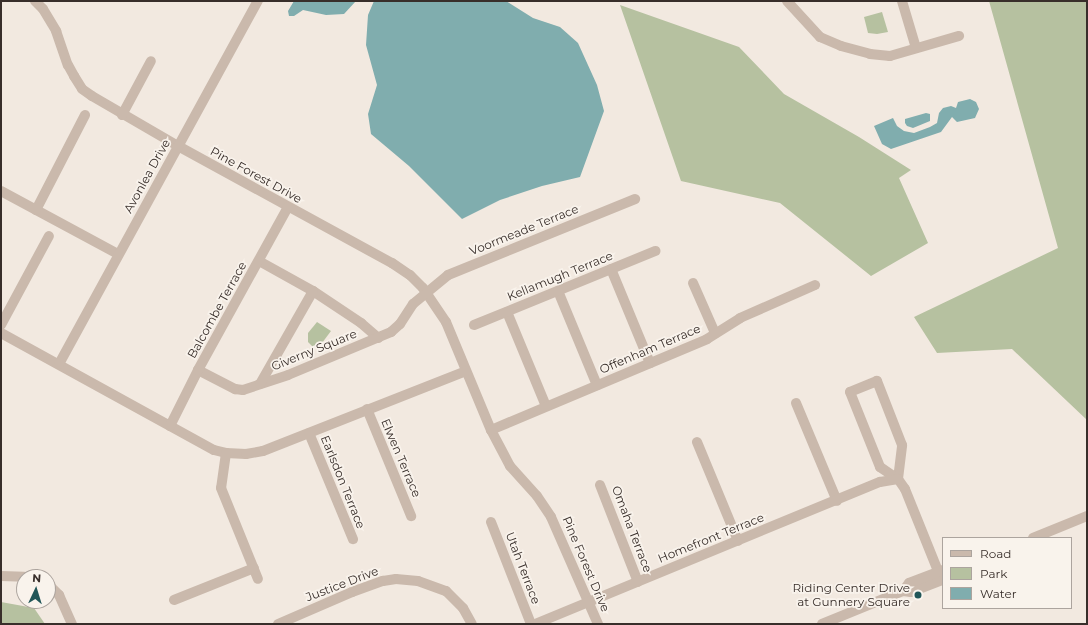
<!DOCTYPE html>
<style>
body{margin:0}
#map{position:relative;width:1088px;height:625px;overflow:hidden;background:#f2e9e0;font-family:Montserrat,sans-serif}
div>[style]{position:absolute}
.green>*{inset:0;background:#b6c1a0}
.water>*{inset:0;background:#80adae}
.minor>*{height:10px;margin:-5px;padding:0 5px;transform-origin:5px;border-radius:5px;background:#cab9ac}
.tertiary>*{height:10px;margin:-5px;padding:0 5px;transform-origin:5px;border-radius:5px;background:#cab9ac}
.dots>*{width:11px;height:11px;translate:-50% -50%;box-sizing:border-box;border:2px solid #f9f3ec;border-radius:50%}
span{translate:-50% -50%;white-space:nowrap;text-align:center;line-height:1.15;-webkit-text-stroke:3.5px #f9f3ec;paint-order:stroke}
.street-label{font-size:12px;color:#382e2a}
.poi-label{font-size:12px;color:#382e2a}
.right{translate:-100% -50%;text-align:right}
.frame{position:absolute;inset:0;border:2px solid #382e2a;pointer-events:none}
.legend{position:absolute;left:942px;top:537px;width:130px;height:72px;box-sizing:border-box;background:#f9f3ec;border:1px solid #aca49e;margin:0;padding:5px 7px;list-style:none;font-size:12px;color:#382e2a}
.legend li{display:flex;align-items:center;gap:8px;height:20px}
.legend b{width:20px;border:1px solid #aca49e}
.north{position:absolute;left:16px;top:569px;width:40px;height:40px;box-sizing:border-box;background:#f9f3ec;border:1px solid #aca49e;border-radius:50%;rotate:4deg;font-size:11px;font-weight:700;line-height:16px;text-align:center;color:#382e2a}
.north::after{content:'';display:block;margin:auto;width:14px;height:18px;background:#215658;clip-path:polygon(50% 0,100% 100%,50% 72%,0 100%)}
</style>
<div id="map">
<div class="green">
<i style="clip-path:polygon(989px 1px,1087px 1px,1087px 420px,1012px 349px,937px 353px,914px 317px,1058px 248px)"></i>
<i style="clip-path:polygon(620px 5px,739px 47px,784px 94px,859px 137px,911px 170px,899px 178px,928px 243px,871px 276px,780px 203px,681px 181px)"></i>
<i style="clip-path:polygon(882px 12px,888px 32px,877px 34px,868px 33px,864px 17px)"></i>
<i style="clip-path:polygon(317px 322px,331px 331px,322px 343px,313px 347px,308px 342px,308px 333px)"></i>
<i style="clip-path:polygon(1px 602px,34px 608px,45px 624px,1px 624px)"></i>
</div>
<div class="water">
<i style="clip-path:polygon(294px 1px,356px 1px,344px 14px,326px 15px,303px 10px,294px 16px,289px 16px,288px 11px)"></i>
<i style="clip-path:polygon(374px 1px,506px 1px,533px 18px,560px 27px,578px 43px,597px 85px,604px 111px,580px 177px,542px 186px,500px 200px,462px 219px,409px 166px,371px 134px,368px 114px,377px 85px,366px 45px,368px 15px)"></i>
<i style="clip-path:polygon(970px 99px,976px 102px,979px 109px,975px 118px,957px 122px,952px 117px,941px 132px,891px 149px,882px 144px,874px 126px,893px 118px,897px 126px,904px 131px,914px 133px,930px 127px,937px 123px,939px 113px,943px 108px,951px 106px,956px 108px,958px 102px)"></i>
<i style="clip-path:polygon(926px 113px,930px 114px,930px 121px,913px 128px,907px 126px,905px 123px,905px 119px)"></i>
</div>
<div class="minor">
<i style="left:35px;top:1px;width:11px;rotate:45deg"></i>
<i style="left:43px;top:9px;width:26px;rotate:59deg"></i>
<i style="left:56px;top:31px;width:36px;rotate:71deg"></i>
<i style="left:68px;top:65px;width:13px;rotate:61deg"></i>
<i style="left:74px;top:76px;width:15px;rotate:58deg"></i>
<i style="left:82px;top:89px;width:12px;rotate:35deg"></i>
<i style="left:92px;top:96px;width:99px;rotate:30.2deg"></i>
<i style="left:178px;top:146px;width:244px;rotate:28.7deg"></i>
<i style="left:392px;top:263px;width:22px;rotate:34deg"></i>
<i style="left:410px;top:275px;width:18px;rotate:45deg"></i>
<i style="left:423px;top:288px;width:41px;rotate:55.9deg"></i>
<i style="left:446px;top:322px;width:117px;rotate:67.4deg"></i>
<i style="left:491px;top:430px;width:41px;rotate:62.2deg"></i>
<i style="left:510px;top:466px;width:40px;rotate:48deg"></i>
<i style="left:537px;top:496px;width:25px;rotate:56deg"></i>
<i style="left:551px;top:517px;width:117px;rotate:66.3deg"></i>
<i style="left:787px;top:1px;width:49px;rotate:47.5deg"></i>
<i style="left:820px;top:37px;width:23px;rotate:23deg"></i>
<i style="left:841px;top:46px;width:30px;rotate:15deg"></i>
<i style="left:870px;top:54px;width:20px;rotate:6deg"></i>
<i style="left:890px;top:56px;width:72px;rotate:-16.2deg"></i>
<i style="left:902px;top:1px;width:49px;rotate:73.4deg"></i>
<i style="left:122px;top:115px;width:61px;rotate:-61.8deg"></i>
<i style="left:1px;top:191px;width:133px;rotate:28.3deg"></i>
<i style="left:36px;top:210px;width:107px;rotate:-62.7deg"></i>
<i style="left:259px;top:261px;width:62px;rotate:29.1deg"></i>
<i style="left:313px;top:291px;width:58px;rotate:33.7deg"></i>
<i style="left:361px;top:323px;width:23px;rotate:41deg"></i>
<i style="left:611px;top:269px;width:102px;rotate:67.5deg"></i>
<i style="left:693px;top:283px;width:55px;rotate:66.3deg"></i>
<i style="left:558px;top:291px;width:102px;rotate:67.5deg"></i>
<i style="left:507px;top:312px;width:102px;rotate:67.5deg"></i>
<i style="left:1px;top:325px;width:101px;rotate:-61.7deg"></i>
<i style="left:474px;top:325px;width:196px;rotate:-22.2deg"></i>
<i style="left:1px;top:333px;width:243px;rotate:28.8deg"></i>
<i style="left:214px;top:450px;width:12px;rotate:14deg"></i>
<i style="left:226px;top:453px;width:20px;rotate:3deg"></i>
<i style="left:246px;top:454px;width:17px;rotate:-10deg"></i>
<i style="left:263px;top:451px;width:218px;rotate:-21.5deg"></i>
<i style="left:59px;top:364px;width:414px;rotate:-61.3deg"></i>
<i style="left:198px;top:370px;width:42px;rotate:27.2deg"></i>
<i style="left:235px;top:389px;width:8px;rotate:7deg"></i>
<i style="left:243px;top:390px;width:47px;rotate:-18.4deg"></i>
<i style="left:288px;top:375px;width:112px;rotate:-22.7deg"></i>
<i style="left:391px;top:332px;width:12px;rotate:-42deg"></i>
<i style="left:400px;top:324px;width:24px;rotate:-57deg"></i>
<i style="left:413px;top:304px;width:45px;rotate:-39.6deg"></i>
<i style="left:448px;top:275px;width:202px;rotate:-22.1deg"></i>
<i style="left:260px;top:384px;width:107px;rotate:-60.3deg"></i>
<i style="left:796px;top:403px;width:106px;rotate:67.3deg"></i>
<i style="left:367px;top:409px;width:116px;rotate:67.6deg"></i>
<i style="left:170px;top:426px;width:63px;rotate:-63.4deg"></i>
<i style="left:198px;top:370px;width:186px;rotate:-61.1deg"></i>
<i style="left:491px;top:430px;width:234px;rotate:-22.8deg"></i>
<i style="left:707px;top:339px;width:39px;rotate:-32deg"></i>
<i style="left:740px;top:318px;width:82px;rotate:-23.7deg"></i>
<i style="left:309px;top:433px;width:115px;rotate:67.5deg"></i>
<i style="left:697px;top:442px;width:107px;rotate:67.5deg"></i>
<i style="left:226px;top:453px;width:35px;rotate:98deg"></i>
<i style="left:221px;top:488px;width:98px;rotate:67.9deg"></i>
<i style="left:898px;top:479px;width:34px;rotate:-83deg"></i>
<i style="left:902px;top:445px;width:69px;rotate:-111.3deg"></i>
<i style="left:877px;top:381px;width:29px;rotate:158deg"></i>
<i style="left:850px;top:392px;width:81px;rotate:68.2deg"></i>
<i style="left:880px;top:467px;width:22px;rotate:34deg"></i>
<i style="left:898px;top:479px;width:12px;rotate:55deg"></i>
<i style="left:905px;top:489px;width:94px;rotate:68.1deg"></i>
<i style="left:600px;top:485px;width:104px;rotate:68.6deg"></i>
<i style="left:491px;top:522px;width:110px;rotate:68.6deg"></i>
<i style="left:1px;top:576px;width:23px;rotate:2deg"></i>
<i style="left:48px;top:584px;width:16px;rotate:45deg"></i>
<i style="left:59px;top:595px;width:32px;rotate:66deg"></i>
<i style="left:174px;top:600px;width:86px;rotate:-21.8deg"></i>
<i style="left:278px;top:624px;width:81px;rotate:-23.4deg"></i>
<i style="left:352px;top:592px;width:33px;rotate:-20deg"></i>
<i style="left:383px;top:581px;width:13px;rotate:-9deg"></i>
<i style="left:396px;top:579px;width:22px;rotate:5deg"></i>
<i style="left:418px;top:581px;width:30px;rotate:20deg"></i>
<i style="left:446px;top:591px;width:24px;rotate:45deg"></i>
<i style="left:463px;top:608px;width:18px;rotate:61deg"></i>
<i style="left:535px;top:624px;width:373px;rotate:-22.4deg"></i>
<i style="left:880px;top:482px;width:18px;rotate:-9deg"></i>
</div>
<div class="tertiary">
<i style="left:1033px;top:538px;width:58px;rotate:-22.2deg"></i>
<i style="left:903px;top:591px;width:8px;rotate:7deg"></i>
<i style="left:911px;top:592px;width:34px;rotate:-21deg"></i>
<i style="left:822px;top:624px;width:87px;rotate:-22.2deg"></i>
<i style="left:903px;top:591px;width:10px;rotate:-53deg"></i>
<i style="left:909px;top:583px;width:36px;rotate:-21deg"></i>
</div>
<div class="dots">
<i style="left:918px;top:595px;background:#215658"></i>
</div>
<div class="street-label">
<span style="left:256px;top:175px;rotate:29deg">Pine Forest Drive</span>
<span style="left:147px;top:176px;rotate:-61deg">Avonlea Drive</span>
<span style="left:524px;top:230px;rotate:-22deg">Voormeade Terrace</span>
<span style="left:560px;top:276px;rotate:-22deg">Kellamugh Terrace</span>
<span style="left:217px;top:310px;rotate:-61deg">Balcombe Terrace</span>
<span style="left:650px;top:349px;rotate:-23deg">Offenham Terrace</span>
<span style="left:314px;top:350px;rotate:-22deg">Giverny Square</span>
<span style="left:401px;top:458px;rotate:67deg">Elwen Terrace</span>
<span style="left:343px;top:482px;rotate:68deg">Earlsdon Terrace</span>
<span style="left:632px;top:529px;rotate:69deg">Omaha Terrace</span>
<span style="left:711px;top:538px;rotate:-22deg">Homefront Terrace</span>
<span style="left:586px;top:564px;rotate:67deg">Pine Forest Drive</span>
<span style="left:523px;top:568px;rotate:69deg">Utah Terrace</span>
<span style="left:342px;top:584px;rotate:-21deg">Justice Drive</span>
</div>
<div class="poi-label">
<span class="right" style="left:910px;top:595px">Riding Center Drive<br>at Gunnery Square</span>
</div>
<div class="frame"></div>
<ul class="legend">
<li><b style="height:5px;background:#cab9ac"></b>Road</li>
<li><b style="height:11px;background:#b6c1a0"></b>Park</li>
<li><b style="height:11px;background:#80adae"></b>Water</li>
</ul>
<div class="north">N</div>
</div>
